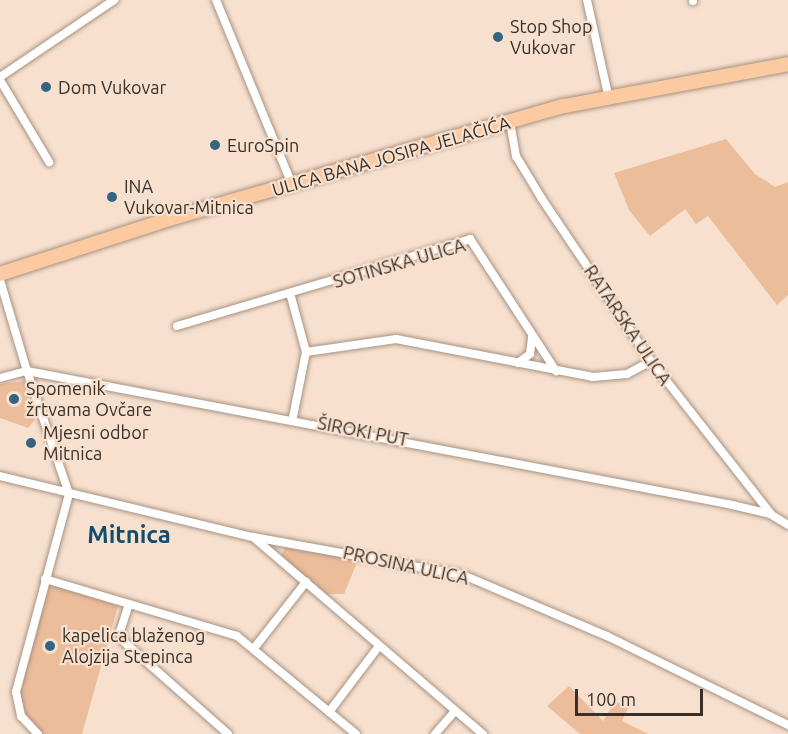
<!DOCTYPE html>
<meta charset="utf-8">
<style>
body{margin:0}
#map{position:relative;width:788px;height:734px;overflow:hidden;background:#f7e0ce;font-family:Ubuntu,sans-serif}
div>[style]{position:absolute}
.green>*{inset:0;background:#ecbd9b}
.roads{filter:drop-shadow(0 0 2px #a89282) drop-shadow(0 0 2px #a89282)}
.minor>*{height:8px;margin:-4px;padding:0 4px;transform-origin:4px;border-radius:4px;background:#fff}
.primary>*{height:14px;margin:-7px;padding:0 7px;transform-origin:7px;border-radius:7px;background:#fccaa1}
.dots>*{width:16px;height:16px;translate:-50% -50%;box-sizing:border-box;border:3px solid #f7e0ce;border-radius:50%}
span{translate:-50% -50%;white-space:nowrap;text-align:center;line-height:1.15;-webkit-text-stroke:4.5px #f7e0ce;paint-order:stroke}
.poi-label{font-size:18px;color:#393029}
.left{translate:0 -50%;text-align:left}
.street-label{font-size:18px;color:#393029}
.district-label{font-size:24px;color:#114d6d;font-weight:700}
.scale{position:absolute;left:575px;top:689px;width:128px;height:27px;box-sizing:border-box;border:3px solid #393029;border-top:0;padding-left:8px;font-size:18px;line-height:21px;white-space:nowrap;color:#393029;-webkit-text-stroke:4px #f7e0ce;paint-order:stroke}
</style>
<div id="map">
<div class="green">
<i style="clip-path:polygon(726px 139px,755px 174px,775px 187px,788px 182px,788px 295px,777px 305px,708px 216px,696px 224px,685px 209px,650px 236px,629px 210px,614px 173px)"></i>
<i style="clip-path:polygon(24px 381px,35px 420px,28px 428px,0 418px,0 384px)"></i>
<i style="clip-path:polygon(285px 547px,358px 560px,344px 594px,327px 594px,281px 556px)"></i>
<i style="clip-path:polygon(50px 584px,118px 606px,82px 734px,43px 734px,26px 718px,18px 699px)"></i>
<i style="clip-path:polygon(569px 686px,603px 721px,615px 701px,628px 708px,622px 721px,648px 734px,580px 734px,547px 706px)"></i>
</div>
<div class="roads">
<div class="minor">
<i style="left:216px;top:0;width:199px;rotate:67.6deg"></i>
<i style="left:587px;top:0;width:97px;rotate:77.5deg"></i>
<i style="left:693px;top:0;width:1px;rotate:90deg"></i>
<i style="left:0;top:77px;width:138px;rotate:-34deg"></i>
<i style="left:0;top:80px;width:96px;rotate:59.1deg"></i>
<i style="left:510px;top:122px;width:35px;rotate:80deg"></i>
<i style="left:516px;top:156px;width:50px;rotate:58.8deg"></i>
<i style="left:542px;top:199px;width:195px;rotate:56.1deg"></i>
<i style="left:651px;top:361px;width:193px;rotate:51.9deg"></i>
<i style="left:0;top:280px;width:95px;rotate:73.5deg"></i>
<i style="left:27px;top:371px;width:714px;rotate:10.74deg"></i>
<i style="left:728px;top:504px;width:43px;rotate:13.4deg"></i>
<i style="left:770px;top:514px;width:21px;rotate:31deg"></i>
<i style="left:290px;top:293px;width:61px;rotate:74.8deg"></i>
<i style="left:306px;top:352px;width:66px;rotate:101.3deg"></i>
<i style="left:177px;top:326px;width:306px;rotate:-16.5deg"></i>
<i style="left:470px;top:239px;width:158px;rotate:56.9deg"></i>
<i style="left:306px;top:352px;width:91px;rotate:-8.2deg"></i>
<i style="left:396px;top:339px;width:201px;rotate:10.9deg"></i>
<i style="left:593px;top:377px;width:34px;rotate:-5deg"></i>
<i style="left:627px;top:374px;width:27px;rotate:-28deg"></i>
<i style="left:518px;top:363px;width:15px;rotate:-37deg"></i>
<i style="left:530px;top:354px;width:17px;rotate:-83deg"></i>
<i style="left:0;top:378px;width:28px;rotate:-15deg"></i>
<i style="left:27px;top:371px;width:130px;rotate:71.1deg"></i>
<i style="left:69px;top:494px;width:205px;rotate:105deg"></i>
<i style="left:16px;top:692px;width:25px;rotate:78deg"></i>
<i style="left:21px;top:716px;width:25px;rotate:47deg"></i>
<i style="left:0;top:476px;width:260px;rotate:13.6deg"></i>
<i style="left:253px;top:537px;width:213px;rotate:10.3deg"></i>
<i style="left:463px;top:575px;width:156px;rotate:23deg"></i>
<i style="left:607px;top:636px;width:202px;rotate:26.2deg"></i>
<i style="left:253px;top:537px;width:303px;rotate:40.6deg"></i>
<i style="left:45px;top:579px;width:200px;rotate:16.5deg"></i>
<i style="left:237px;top:636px;width:154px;rotate:39.5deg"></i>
<i style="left:129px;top:604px;width:28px;rotate:108deg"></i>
<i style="left:120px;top:631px;width:10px;rotate:73deg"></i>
<i style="left:123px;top:641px;width:140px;rotate:41.5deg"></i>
<i style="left:255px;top:647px;width:83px;rotate:-51.9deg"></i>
<i style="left:329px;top:712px;width:83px;rotate:-52.9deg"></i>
<i style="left:435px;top:734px;width:30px;rotate:-49deg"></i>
</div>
<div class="primary">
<i style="left:0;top:274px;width:178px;rotate:-18deg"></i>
<i style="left:169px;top:219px;width:411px;rotate:-16deg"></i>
<i style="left:564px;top:106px;width:228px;rotate:-10.6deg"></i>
</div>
</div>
<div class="dots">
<i style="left:498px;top:37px;background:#336482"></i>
<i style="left:46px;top:87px;background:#336482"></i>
<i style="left:215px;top:145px;background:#336482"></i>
<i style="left:112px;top:197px;background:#336482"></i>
<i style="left:14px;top:399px;background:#336482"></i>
<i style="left:31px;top:443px;background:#336482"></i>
<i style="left:50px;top:646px;background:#336482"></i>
</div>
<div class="poi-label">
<span class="left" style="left:510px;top:37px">Stop Shop<br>Vukovar</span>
<span class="left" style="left:58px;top:87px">Dom Vukovar</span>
<span class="left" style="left:227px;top:145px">EuroSpin</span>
<span class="left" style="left:124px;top:197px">INA<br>Vukovar-Mitnica</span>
<span class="left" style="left:26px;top:399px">Spomenik<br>žrtvama Ovčare</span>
<span class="left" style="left:43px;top:443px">Mjesni odbor<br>Mitnica</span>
<span class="left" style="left:62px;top:646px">kapelica blaženog<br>Alojzija Stepinca</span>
</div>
<div class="street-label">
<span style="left:391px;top:156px;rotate:-16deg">ULICA BANA JOSIPA JELAČIĆA</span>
<span style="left:399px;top:263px;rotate:-16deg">SOTINSKA ULICA</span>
<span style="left:628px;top:325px;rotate:56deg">RATARSKA ULICA</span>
<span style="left:363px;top:431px;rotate:11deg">ŠIROKI PUT</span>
<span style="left:406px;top:565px;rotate:12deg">PROSINA ULICA</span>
</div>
<div class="district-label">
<span style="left:129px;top:535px">Mitnica</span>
</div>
<div class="scale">100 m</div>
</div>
